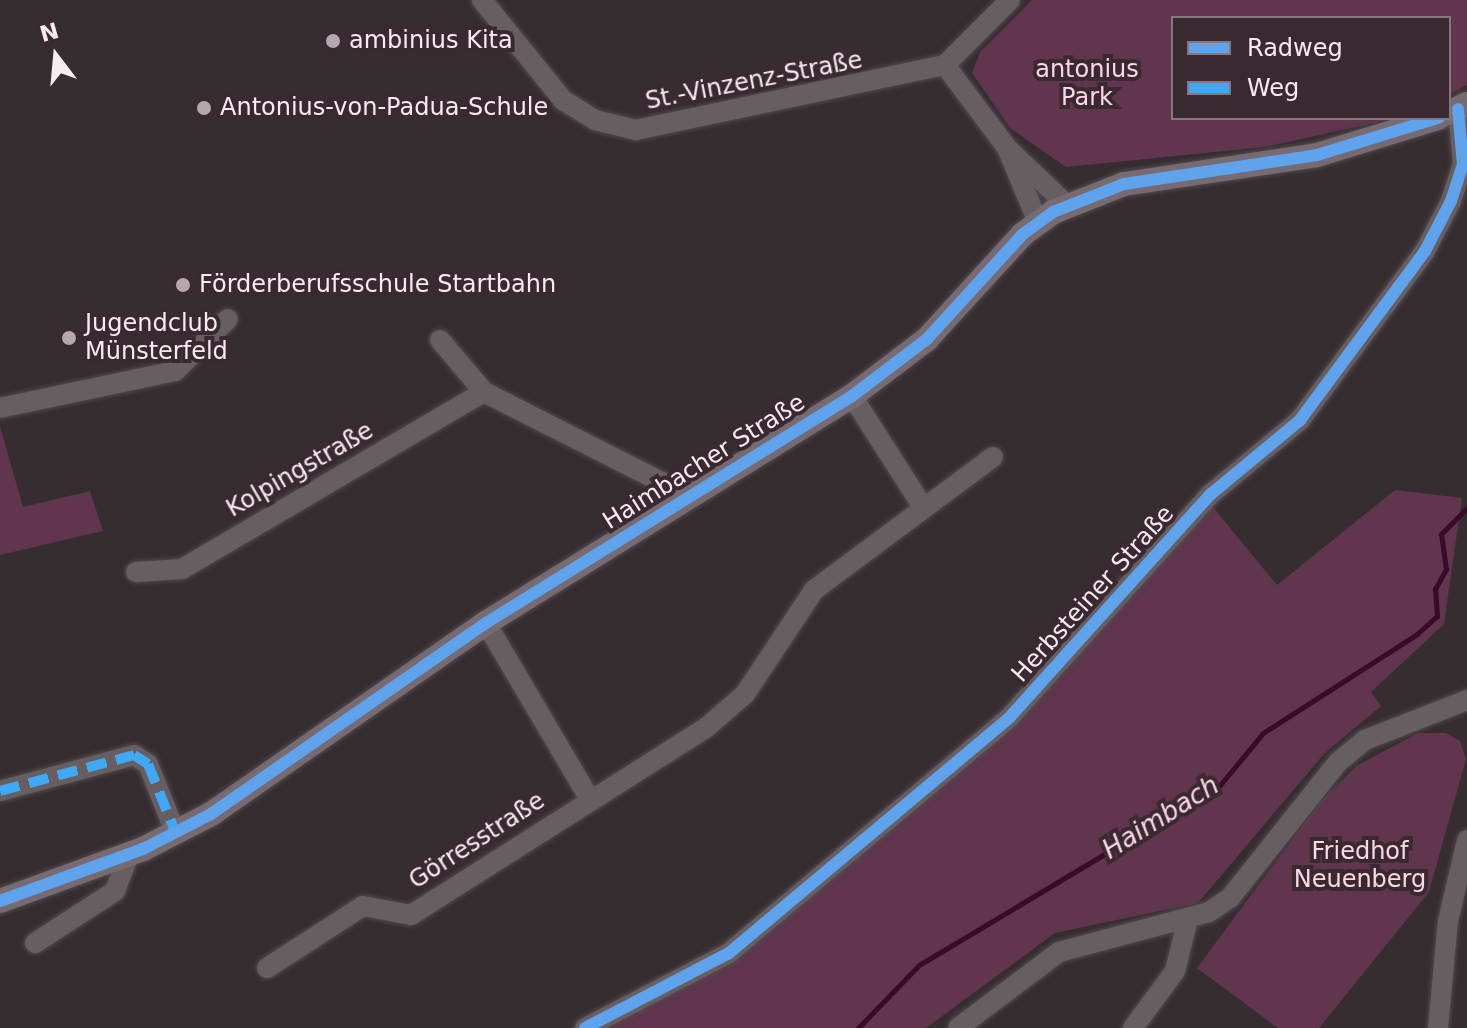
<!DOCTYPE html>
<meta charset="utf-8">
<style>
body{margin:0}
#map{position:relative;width:1467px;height:1028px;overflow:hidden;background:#362d31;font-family:"DejaVu Sans",sans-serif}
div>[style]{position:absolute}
.green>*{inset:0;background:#60354d}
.stream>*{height:5px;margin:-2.5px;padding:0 2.5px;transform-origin:2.5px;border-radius:2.5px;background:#390b27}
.roads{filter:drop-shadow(0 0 2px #50494d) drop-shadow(0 0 2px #50494d)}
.minor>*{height:20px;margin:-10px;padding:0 10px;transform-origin:10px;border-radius:10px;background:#665e61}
.major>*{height:24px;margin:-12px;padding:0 12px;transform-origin:12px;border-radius:12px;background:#776a71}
.quiet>*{height:10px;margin-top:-5px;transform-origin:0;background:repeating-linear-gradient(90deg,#3fa9f5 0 20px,transparent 0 30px)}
.cycleway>*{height:12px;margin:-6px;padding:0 6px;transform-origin:6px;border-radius:6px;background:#60a3ed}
.dots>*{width:22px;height:22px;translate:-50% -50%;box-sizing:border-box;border:4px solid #3a2931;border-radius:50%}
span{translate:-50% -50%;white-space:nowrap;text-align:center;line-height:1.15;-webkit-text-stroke:8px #3a2931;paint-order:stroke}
.poi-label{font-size:24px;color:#f6ebf0}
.left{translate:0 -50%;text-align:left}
.park-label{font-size:24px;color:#fbd7e8}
.street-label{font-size:24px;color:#f6ebf0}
.water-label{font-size:26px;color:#fad6e7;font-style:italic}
.legend{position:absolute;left:1171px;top:16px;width:280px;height:104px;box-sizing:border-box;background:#3a2931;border:2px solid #85777d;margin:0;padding:10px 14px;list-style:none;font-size:24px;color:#f6ebf0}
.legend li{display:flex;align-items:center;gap:16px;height:40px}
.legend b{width:40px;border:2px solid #85777d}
.north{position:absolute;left:16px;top:16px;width:80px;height:80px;-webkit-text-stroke:6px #3a2931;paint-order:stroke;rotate:344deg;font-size:22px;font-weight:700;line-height:32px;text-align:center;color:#f6ebf0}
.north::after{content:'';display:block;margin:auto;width:28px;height:36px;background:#f6ebf0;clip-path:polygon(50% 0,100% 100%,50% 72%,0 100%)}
</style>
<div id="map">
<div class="green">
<i style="clip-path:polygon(1032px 0,1467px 0,1467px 85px,1449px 95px,1449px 18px,1173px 18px,1173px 118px,1396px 118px,1265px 147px,1066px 167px,1010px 128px,972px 73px,980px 52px)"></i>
<i style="clip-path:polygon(0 426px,23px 507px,90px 491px,103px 531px,0 555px)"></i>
<i style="clip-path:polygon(1395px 490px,1462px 498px,1444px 624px,1371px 692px,1381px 706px,1324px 754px,1198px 903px,1055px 933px,926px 1028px,572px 1028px,649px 995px,746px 934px,1042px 693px,1212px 506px,1277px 585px)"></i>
<i style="clip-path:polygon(1418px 733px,1446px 733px,1460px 741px,1466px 759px,1429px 892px,1319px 1028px,1278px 1028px,1197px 968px,1320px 802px,1356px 766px)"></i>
</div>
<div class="stream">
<i style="left:858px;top:1028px;width:88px;rotate:-45.9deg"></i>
<i style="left:919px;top:965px;width:351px;rotate:-30.9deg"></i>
<i style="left:1220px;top:785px;width:67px;rotate:-50.4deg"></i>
<i style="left:1263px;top:733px;width:183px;rotate:-32.7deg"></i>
<i style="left:1417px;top:634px;width:27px;rotate:-42deg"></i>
<i style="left:1437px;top:616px;width:27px;rotate:-94deg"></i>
<i style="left:1435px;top:589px;width:23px;rotate:-61deg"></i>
<i style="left:1446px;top:569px;width:35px;rotate:-98deg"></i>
<i style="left:1441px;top:534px;width:37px;rotate:-45deg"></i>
</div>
<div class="roads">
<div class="minor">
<i style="left:482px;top:0;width:129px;rotate:51deg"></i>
<i style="left:563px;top:100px;width:38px;rotate:32deg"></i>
<i style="left:595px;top:120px;width:42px;rotate:13.7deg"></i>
<i style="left:636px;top:130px;width:316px;rotate:-11.9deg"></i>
<i style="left:1010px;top:0;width:92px;rotate:135deg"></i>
<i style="left:945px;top:65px;width:104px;rotate:53.2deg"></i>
<i style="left:1007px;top:148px;width:83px;rotate:43.5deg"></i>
<i style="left:1007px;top:148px;width:80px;rotate:67.3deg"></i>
<i style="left:440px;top:340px;width:68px;rotate:49.8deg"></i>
<i style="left:484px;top:392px;width:210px;rotate:26.9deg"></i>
<i style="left:671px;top:487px;width:19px;rotate:54deg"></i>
<i style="left:852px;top:396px;width:132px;rotate:57.4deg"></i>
<i style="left:0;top:408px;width:179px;rotate:-11.9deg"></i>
<i style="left:175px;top:371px;width:74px;rotate:-44.5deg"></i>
<i style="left:136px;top:572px;width:46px;rotate:-3.7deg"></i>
<i style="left:182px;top:569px;width:350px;rotate:-30.4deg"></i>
<i style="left:486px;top:623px;width:203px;rotate:59.5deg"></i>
<i style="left:0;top:791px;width:139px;rotate:-15deg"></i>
<i style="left:134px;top:755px;width:17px;rotate:33deg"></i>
<i style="left:148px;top:764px;width:75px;rotate:68.2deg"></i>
<i style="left:35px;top:943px;width:95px;rotate:-33deg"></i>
<i style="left:115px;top:891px;width:39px;rotate:-69deg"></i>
<i style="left:267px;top:968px;width:114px;rotate:-32.9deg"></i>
<i style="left:363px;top:906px;width:49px;rotate:10.6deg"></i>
<i style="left:411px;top:915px;width:351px;rotate:-32.4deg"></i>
<i style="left:707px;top:727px;width:50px;rotate:-41deg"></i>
<i style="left:745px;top:694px;width:125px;rotate:-56.4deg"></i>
<i style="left:814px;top:590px;width:223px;rotate:-36.6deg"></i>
<i style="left:585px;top:1028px;width:162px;rotate:-27.5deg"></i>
<i style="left:729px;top:953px;width:366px;rotate:-40deg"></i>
<i style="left:1009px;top:718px;width:302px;rotate:-48deg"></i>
<i style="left:1211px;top:494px;width:116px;rotate:-39.7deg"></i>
<i style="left:1300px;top:420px;width:210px;rotate:-53.5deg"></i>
<i style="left:1425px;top:251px;width:56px;rotate:-62.5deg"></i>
<i style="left:1451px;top:201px;width:38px;rotate:-72deg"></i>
<i style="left:1463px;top:165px;width:56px;rotate:-95.1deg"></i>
<i style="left:958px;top:1028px;width:126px;rotate:-37deg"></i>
<i style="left:1059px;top:952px;width:155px;rotate:-14.9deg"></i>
<i style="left:1209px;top:912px;width:25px;rotate:-34deg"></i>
<i style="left:1230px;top:898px;width:174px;rotate:-51.5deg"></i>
<i style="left:1338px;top:762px;width:35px;rotate:-39deg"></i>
<i style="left:1365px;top:740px;width:110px;rotate:-21.4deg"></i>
<i style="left:1133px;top:1028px;width:71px;rotate:-53.6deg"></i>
<i style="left:1175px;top:971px;width:49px;rotate:-76deg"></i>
<i style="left:1438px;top:1028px;width:107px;rotate:-84.7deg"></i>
<i style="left:1448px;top:921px;width:83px;rotate:-76.8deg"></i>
</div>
<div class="major">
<i style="left:1449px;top:113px;width:20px;rotate:-27deg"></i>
<i style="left:0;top:901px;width:152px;rotate:-20deg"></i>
<i style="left:143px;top:849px;width:76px;rotate:-27.2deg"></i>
<i style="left:211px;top:814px;width:335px;rotate:-34.8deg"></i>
<i style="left:486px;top:623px;width:431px;rotate:-31.8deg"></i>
<i style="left:852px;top:396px;width:94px;rotate:-37.2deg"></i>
<i style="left:927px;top:339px;width:142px;rotate:-47.6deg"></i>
<i style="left:1023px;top:234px;width:37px;rotate:-36deg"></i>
<i style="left:1053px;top:212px;width:76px;rotate:-21.5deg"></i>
<i style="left:1124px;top:184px;width:195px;rotate:-8.5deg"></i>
<i style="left:1317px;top:155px;width:127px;rotate:-17deg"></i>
</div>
</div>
<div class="quiet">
<i style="left:0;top:791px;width:139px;rotate:-15deg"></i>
<i style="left:134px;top:755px;width:17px;rotate:33deg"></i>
<i style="left:148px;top:764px;width:75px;rotate:68.2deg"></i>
</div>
<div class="cycleway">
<i style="left:0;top:901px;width:152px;rotate:-20deg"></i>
<i style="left:143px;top:849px;width:76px;rotate:-27.2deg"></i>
<i style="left:211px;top:814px;width:335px;rotate:-34.8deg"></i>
<i style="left:486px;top:623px;width:431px;rotate:-31.8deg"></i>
<i style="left:852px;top:396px;width:94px;rotate:-37.2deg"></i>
<i style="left:927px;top:339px;width:142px;rotate:-47.6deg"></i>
<i style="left:1023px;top:234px;width:37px;rotate:-36deg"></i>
<i style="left:1053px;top:212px;width:76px;rotate:-21.5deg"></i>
<i style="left:1124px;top:184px;width:195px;rotate:-8.5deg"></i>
<i style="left:1317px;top:155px;width:127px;rotate:-17deg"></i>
<i style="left:585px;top:1028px;width:162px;rotate:-27.5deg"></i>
<i style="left:729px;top:953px;width:366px;rotate:-40deg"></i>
<i style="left:1009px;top:718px;width:302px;rotate:-48deg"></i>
<i style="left:1211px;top:494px;width:116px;rotate:-39.7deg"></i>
<i style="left:1300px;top:420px;width:210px;rotate:-53.5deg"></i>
<i style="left:1425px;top:251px;width:56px;rotate:-62.5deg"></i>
<i style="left:1451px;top:201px;width:38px;rotate:-72deg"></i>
<i style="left:1463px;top:165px;width:56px;rotate:-95.1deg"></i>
</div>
<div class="dots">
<i style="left:333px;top:41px;background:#b3a8ad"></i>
<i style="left:204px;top:108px;background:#b3a8ad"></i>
<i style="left:183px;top:285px;background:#b3a8ad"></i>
<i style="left:69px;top:338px;background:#b3a8ad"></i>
</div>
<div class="poi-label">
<span class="left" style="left:349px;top:41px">ambinius Kita</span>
<span class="left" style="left:220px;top:108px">Antonius-von-Padua-Schule</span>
<span class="left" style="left:199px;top:285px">Förderberufsschule Startbahn</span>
<span class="left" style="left:85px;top:338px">Jugendclub<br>Münsterfeld</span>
</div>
<div class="park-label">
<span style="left:1087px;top:84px">antonius<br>Park</span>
<span style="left:1360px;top:866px">Friedhof<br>Neuenberg</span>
</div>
<div class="street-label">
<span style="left:754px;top:81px;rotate:-11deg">St.-Vinzenz-Straße</span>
<span style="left:704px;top:462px;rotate:-32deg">Haimbacher Straße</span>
<span style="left:300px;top:470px;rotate:-30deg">Kolpingstraße</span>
<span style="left:1093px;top:594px;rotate:-48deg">Herbsteiner Straße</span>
<span style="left:477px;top:841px;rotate:-33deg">Görresstraße</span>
</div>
<div class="water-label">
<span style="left:1161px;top:818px;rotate:-32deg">Haimbach</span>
</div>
<ul class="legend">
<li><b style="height:10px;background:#60a3ed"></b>Radweg</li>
<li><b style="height:10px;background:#3fa9f5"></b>Weg</li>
</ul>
<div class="north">N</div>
</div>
